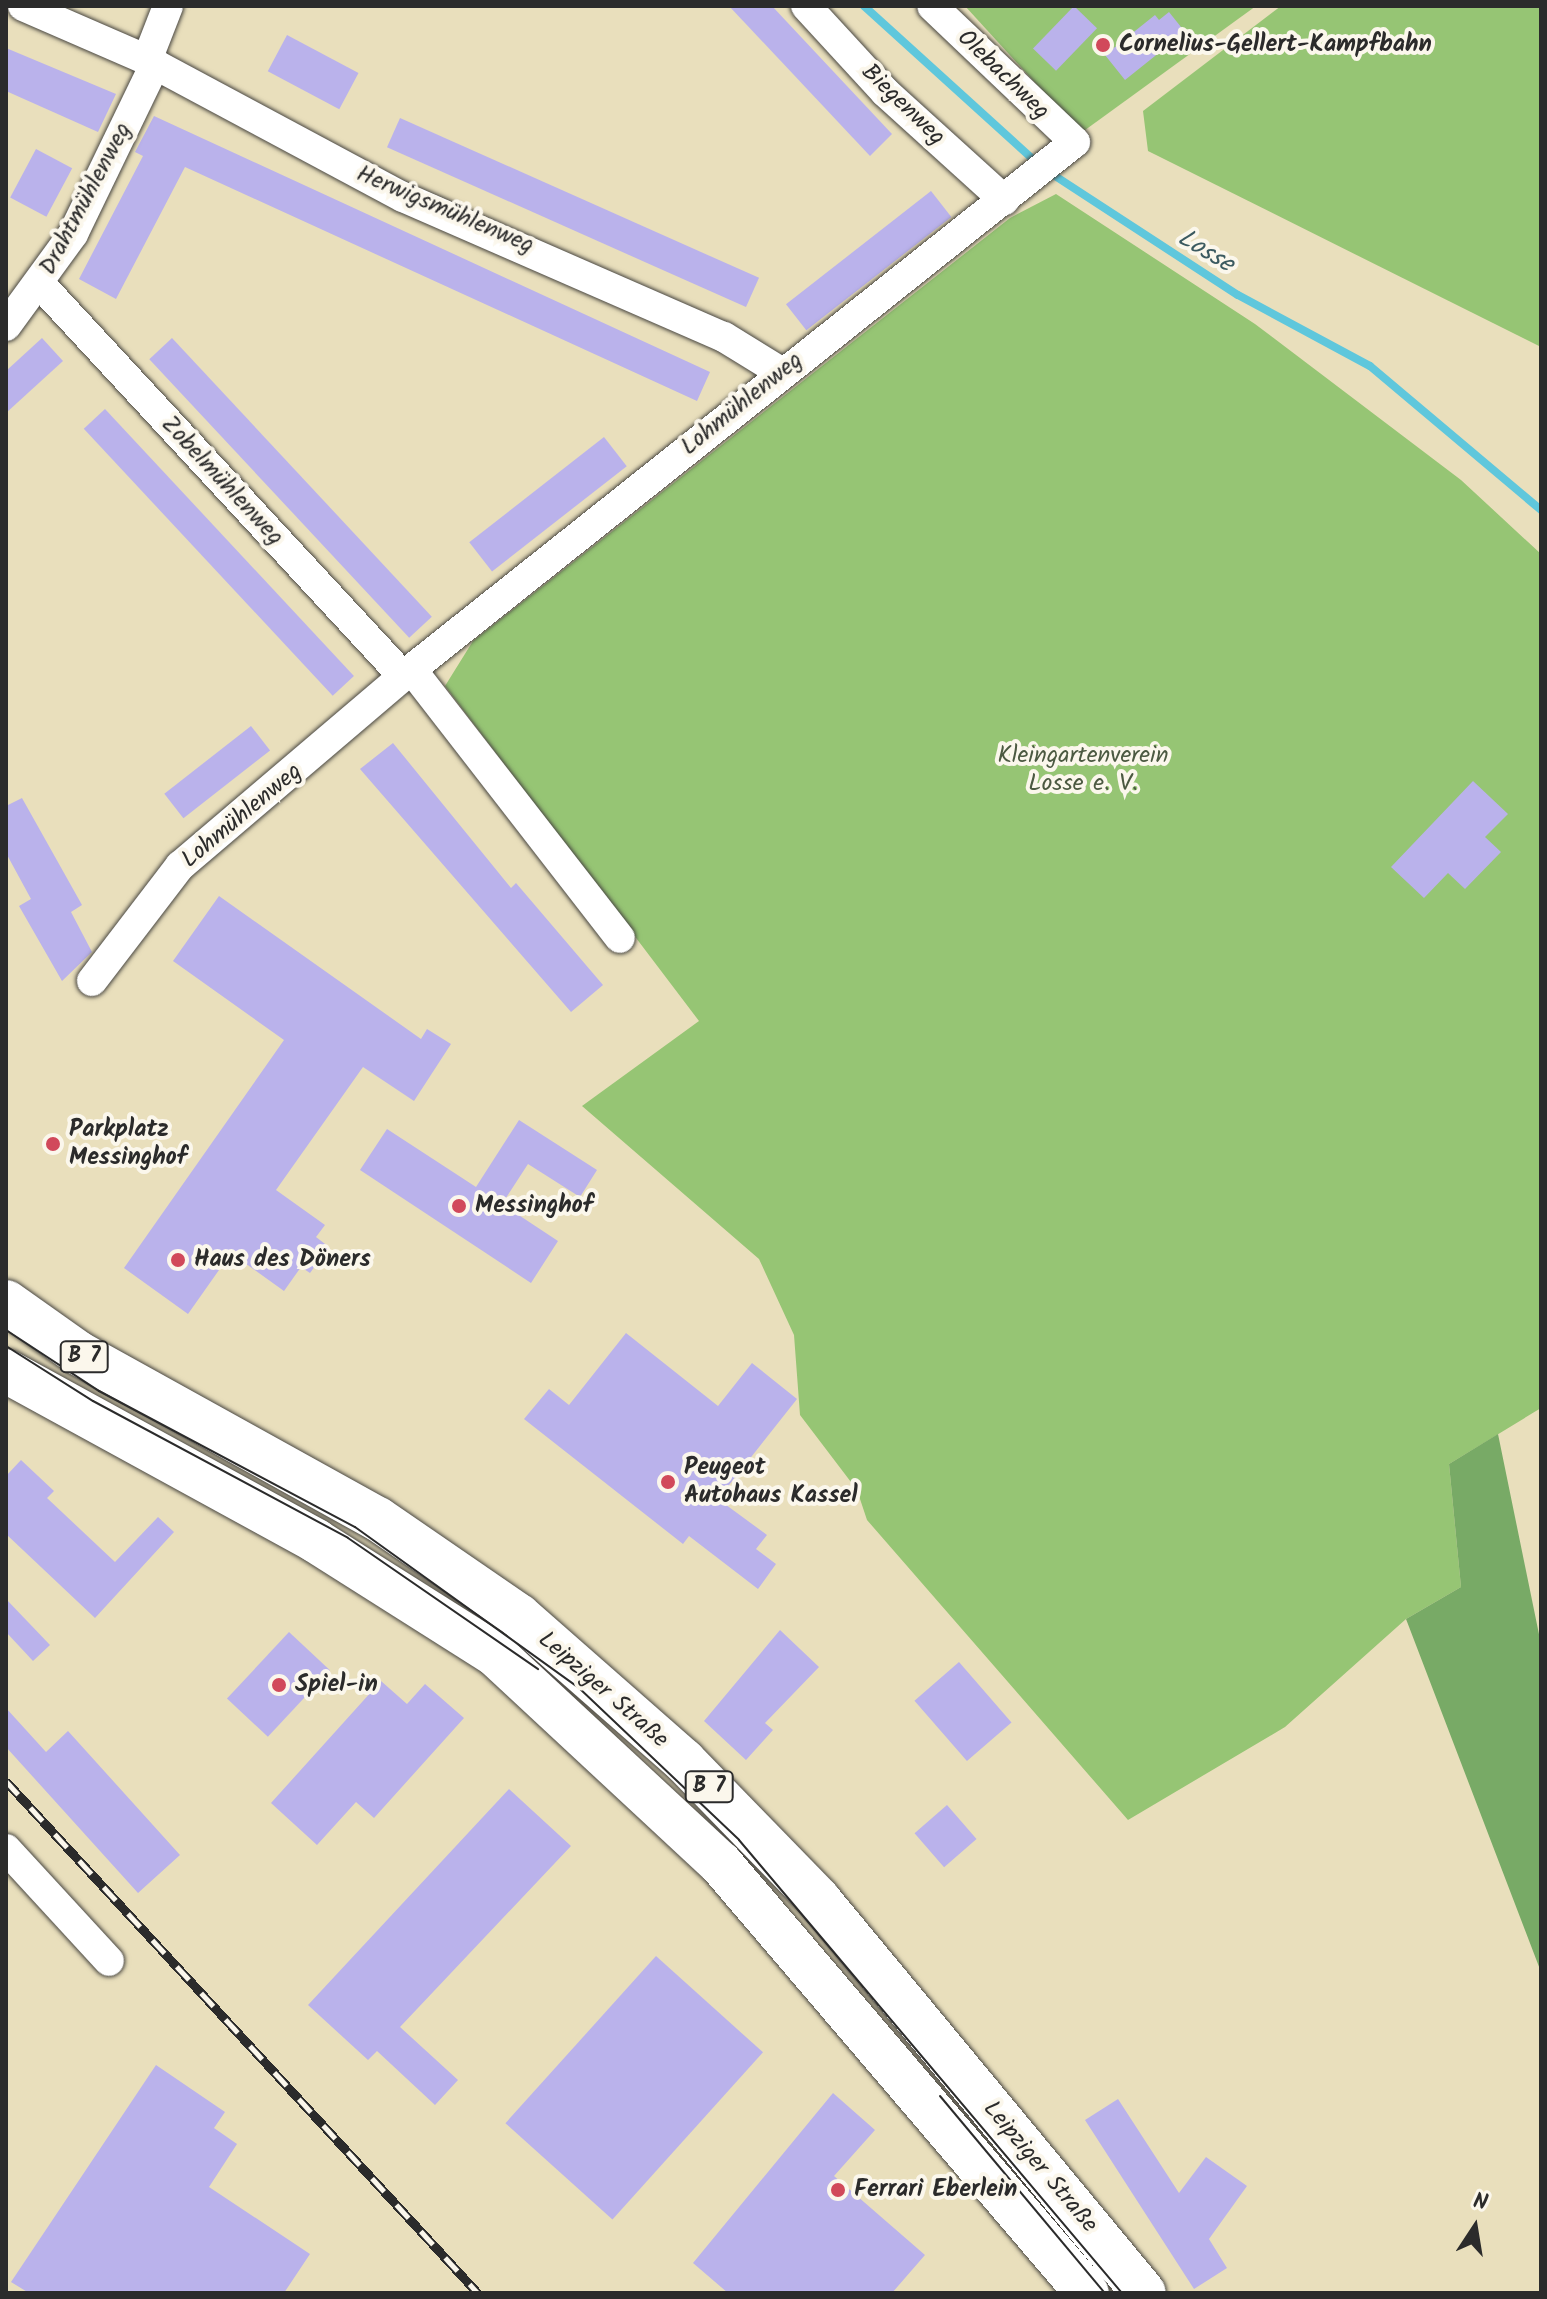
<!DOCTYPE html>
<meta charset="utf-8">
<style>
body{margin:0}
#map{position:relative;width:1547px;height:2299px;overflow:hidden;background:#e9dfbc;font-family:Kalam,sans-serif}
div>[style]{position:absolute}
.green>*{inset:0;background:#96c574}
.forest>*{inset:0;background:#78aa66}
.stream>*{height:8px;margin:-4px;padding:0 4px;transform-origin:4px;border-radius:4px;background:#5fc7dc}
.building>*{inset:0;background:#bab2eb;transform-origin:0 0}
.roads{filter:drop-shadow(0 0 2px #484641) drop-shadow(0 0 2px #484641)}
.street>*{height:30px;margin:-15px;padding:0 15px;transform-origin:15px;border-radius:15px;background:#fff}
.primary>*{height:44px;margin:-22px;padding:0 22px;transform-origin:22px;border-radius:22px;background:#fff}
.tram>*{height:2px;margin:-1px;padding:0 1px;transform-origin:1px;border-radius:1px;background:#2b2b2b}
.rail>*{height:9px;margin-top:-4.5px;transform-origin:0;background:repeating-linear-gradient(90deg,#fbf7ec 0 18px,#2b2b2b 0 36px);box-sizing:border-box;border-block:2px solid #2b2b2b}
.dots>*{width:22px;height:22px;translate:-50% -50%;box-sizing:border-box;border:4px solid #fbf7ec;border-radius:50%}
span{translate:-50% -50%;white-space:nowrap;text-align:center;line-height:1.15;-webkit-text-stroke:8px #fbf7ec;paint-order:stroke}
.shield-label span{padding:2px 6px;background:#fbf7ec;border:2px solid;border-radius:6px;-webkit-text-stroke-width:0}
.shield-label{font-size:22px;color:#2b2b2b;font-weight:700}
.poi-label{font-size:24px;color:#2b2b2b;font-weight:700}
.left{translate:0 -50%;text-align:left}
.street-label{font-size:24px;color:#2b2b2b}
.park-label{font-size:24px;color:#4b5941}
.water-label{font-size:26px;color:#3b5a60;font-style:italic}
.frame{position:absolute;inset:0;border:8px solid #2b2b2b;pointer-events:none}
.north{position:absolute;left:1435px;top:2187px;width:80px;height:80px;-webkit-text-stroke:6px #fbf7ec;paint-order:stroke;rotate:12deg;font-size:22px;font-weight:700;line-height:32px;text-align:center;color:#2b2b2b}
.north::after{content:'';display:block;margin:auto;width:28px;height:36px;background:#2b2b2b;clip-path:polygon(50% 0,100% 100%,50% 72%,0 100%)}
</style>
<div id="map">
<div class="green">
<i style="clip-path:polygon(965px 6px,1256px 6px,1081px 133px)"></i>
<i style="clip-path:polygon(1281px 6px,1541px 6px,1541px 347px,1148px 151px,1143px 111px)"></i>
<i style="clip-path:polygon(1056px 194px,1255px 324px,1461px 480px,1541px 554px,1541px 1408px,1449px 1464px,1461px 1587px,1406px 1619px,1285px 1727px,1128px 1820px,867px 1520px,857px 1490px,800px 1415px,794px 1335px,759px 1259px,582px 1106px,699px 1021px,445px 686px,473px 641px,1010px 218px)"></i>
</div>
<div class="forest">
<i style="clip-path:polygon(1498px 1434px,1541px 1644px,1541px 1972px,1406px 1619px,1461px 1587px,1449px 1464px)"></i>
</div>
<div class="stream">
<i style="left:864px;top:6px;width:235px;rotate:42.2deg"></i>
<i style="left:1049px;top:172px;width:225px;rotate:33.1deg"></i>
<i style="left:1238px;top:295px;width:150px;rotate:28.3deg"></i>
<i style="left:1370px;top:366px;width:224px;rotate:40.1deg"></i>
</div>
<div class="building">
<i style="clip-path:polygon(729px 6px,772px 6px,892px 134px,870px 156px)"></i>
<i style="left:1074px;top:6px;width:32px;height:59px;rotate:44deg"></i>
<i style="clip-path:polygon(1169px 12px,1185px 32px,1125px 80px,1105px 55px,1155px 15px,1159px 20px)"></i>
<i style="left:287px;top:35px;width:81px;height:41px;rotate:28deg"></i>
<i style="clip-path:polygon(6px 48px,116px 94px,98px 132px,6px 91px)"></i>
<i style="clip-path:polygon(154px 116px,710px 372px,697px 401px,185px 167px,116px 299px,79px 279px,143px 156px,135px 152px)"></i>
<i style="left:400px;top:118px;width:393px;height:32px;rotate:24deg"></i>
<i style="left:36px;top:149px;width:41px;height:55px;rotate:28deg"></i>
<i style="left:931px;top:191px;width:33px;height:184px;rotate:52deg"></i>
<i style="clip-path:polygon(42px 338px,63px 361px,6px 413px,6px 371px)"></i>
<i style="left:172px;top:338px;width:381px;height:31px;rotate:47deg"></i>
<i style="left:105px;top:409px;width:365px;height:29px;rotate:47deg"></i>
<i style="left:604px;top:437px;width:37px;height:171px;rotate:52deg"></i>
<i style="left:251px;top:726px;width:31px;height:110px;rotate:52deg"></i>
<i style="clip-path:polygon(393px 743px,511px 888px,516px 883px,603px 985px,571px 1012px,360px 769px)"></i>
<i style="clip-path:polygon(1473px 781px,1508px 814px,1485px 837px,1501px 852px,1465px 889px,1448px 873px,1424px 898px,1391px 867px)"></i>
<i style="clip-path:polygon(22px 798px,82px 905px,71px 912px,92px 952px,62px 981px,19px 906px,31px 899px,6px 853px,6px 806px)"></i>
<i style="clip-path:polygon(219px 896px,421px 1039px,427px 1029px,451px 1044px,414px 1101px,363px 1067px,276px 1190px,325px 1225px,316px 1237px,329px 1247px,310px 1273px,301px 1267px,284px 1291px,231px 1253px,188px 1314px,124px 1268px,284px 1040px,173px 961px)"></i>
<i style="clip-path:polygon(519px 1120px,597px 1170px,580px 1197px,528px 1164px,502px 1204px,558px 1241px,531px 1283px,360px 1170px,387px 1129px,476px 1187px)"></i>
<i style="clip-path:polygon(626px 1333px,718px 1406px,752px 1363px,797px 1399px,718px 1499px,767px 1535px,756px 1549px,776px 1564px,758px 1589px,689px 1536px,683px 1544px,524px 1419px,549px 1389px,569px 1405px)"></i>
<i style="clip-path:polygon(21px 1460px,54px 1491px,47px 1498px,115px 1562px,158px 1517px,174px 1532px,95px 1618px,6px 1534px,6px 1476px)"></i>
<i style="clip-path:polygon(6px 1599px,50px 1645px,33px 1661px,6px 1632px)"></i>
<i style="clip-path:polygon(780px 1630px,819px 1667px,765px 1723px,773px 1730px,746px 1760px,704px 1721px)"></i>
<i style="left:289px;top:1632px;width:56px;height:91px;rotate:43deg"></i>
<i style="left:959px;top:1662px;width:80px;height:59px;rotate:49deg"></i>
<i style="clip-path:polygon(381px 1681px,407px 1704px,425px 1684px,464px 1718px,374px 1818px,356px 1802px,317px 1845px,271px 1803px)"></i>
<i style="clip-path:polygon(6px 1708px,46px 1752px,68px 1731px,180px 1855px,138px 1893px,6px 1747px)"></i>
<i style="clip-path:polygon(509px 1789px,571px 1846px,400px 2027px,458px 2080px,435px 2105px,377px 2051px,368px 2060px,308px 2005px)"></i>
<i style="left:947px;top:1805px;width:45px;height:43px;rotate:49deg"></i>
<i style="left:656px;top:1956px;width:144px;height:225px;rotate:42deg"></i>
<i style="clip-path:polygon(156px 2065px,225px 2112px,214px 2128px,237px 2144px,209px 2187px,310px 2254px,284px 2293px,29px 2293px,11px 2282px)"></i>
<i style="clip-path:polygon(833px 2093px,875px 2130px,834px 2176px,925px 2255px,892px 2293px,728px 2293px,693px 2263px)"></i>
<i style="clip-path:polygon(1118px 2099px,1179px 2193px,1206px 2157px,1247px 2186px,1209px 2239px,1227px 2268px,1194px 2289px,1085px 2120px)"></i>
</div>
<div class="roads">
<div class="street">
<i style="left:23px;top:6px;width:135px;rotate:23.5deg"></i>
<i style="left:147px;top:60px;width:290px;rotate:28.2deg"></i>
<i style="left:403px;top:197px;width:350px;rotate:23.6deg"></i>
<i style="left:724px;top:337px;width:67px;rotate:31.6deg"></i>
<i style="left:806px;top:6px;width:117px;rotate:47.4deg"></i>
<i style="left:885px;top:92px;width:161px;rotate:42.2deg"></i>
<i style="left:147px;top:60px;width:58px;rotate:-68.7deg"></i>
<i style="left:41px;top:285px;width:533px;rotate:47.21deg"></i>
<i style="left:6px;top:326px;width:114px;rotate:-53.9deg"></i>
<i style="left:73px;top:234px;width:189px;rotate:-64.2deg"></i>
<i style="left:412px;top:670px;width:339px;rotate:52.2deg"></i>
<i style="left:92px;top:981px;width:145px;rotate:-52.6deg"></i>
<i style="left:180px;top:866px;width:293px;rotate:-40.4deg"></i>
<i style="left:403px;top:676px;width:858px;rotate:-38.47deg"></i>
<i style="left:1075px;top:142px;width:197px;rotate:-136.4deg"></i>
<i style="left:6px;top:1849px;width:152px;rotate:47.4deg"></i>
</div>
<div class="primary">
<i style="left:6px;top:1302px;width:88px;rotate:35.3deg"></i>
<i style="left:78px;top:1353px;width:343px;rotate:29deg"></i>
<i style="left:378px;top:1519px;width:171px;rotate:34.5deg"></i>
<i style="left:519px;top:1616px;width:220px;rotate:41.3deg"></i>
<i style="left:684px;top:1761px;width:192px;rotate:45.8deg"></i>
<i style="left:818px;top:1899px;width:511px;rotate:50.4deg"></i>
<i style="left:6px;top:1371px;width:354px;rotate:28.7deg"></i>
<i style="left:316px;top:1541px;width:213px;rotate:32.3deg"></i>
<i style="left:496px;top:1655px;width:306px;rotate:42.9deg"></i>
<i style="left:720px;top:1863px;width:565px;rotate:49.52deg"></i>
</div>
</div>
<div class="tram">
<i style="left:6px;top:1330px;width:111px;rotate:33.3deg"></i>
<i style="left:99px;top:1391px;width:290px;rotate:28deg"></i>
<i style="left:355px;top:1527px;width:274px;rotate:35.7deg"></i>
<i style="left:578px;top:1687px;width:222px;rotate:43.5deg"></i>
<i style="left:739px;top:1840px;width:593px;rotate:49.79deg"></i>
<i style="left:6px;top:1346px;width:103px;rotate:32.3deg"></i>
<i style="left:93px;top:1401px;width:289px;rotate:28.2deg"></i>
<i style="left:348px;top:1538px;width:231px;rotate:34.6deg"></i>
<i style="left:940px;top:2096px;width:257px;rotate:50.1deg"></i>
</div>
<div class="rail">
<i style="left:6px;top:1781px;width:696px;rotate:47.33deg"></i>
</div>
<div class="dots">
<i style="left:1103px;top:45px;background:#d1495b"></i>
<i style="left:53px;top:1144px;background:#d1495b"></i>
<i style="left:459px;top:1206px;background:#d1495b"></i>
<i style="left:178px;top:1260px;background:#d1495b"></i>
<i style="left:668px;top:1482px;background:#d1495b"></i>
<i style="left:279px;top:1685px;background:#d1495b"></i>
<i style="left:838px;top:2190px;background:#d1495b"></i>
</div>
<div class="shield-label">
<span style="left:84px;top:1357px">B 7</span>
<span style="left:709px;top:1787px">B 7</span>
</div>
<div class="poi-label">
<span class="left" style="left:1119px;top:45px">Cornelius-Gellert-Kampfbahn</span>
<span class="left" style="left:69px;top:1144px">Parkplatz<br>Messinghof</span>
<span class="left" style="left:475px;top:1206px">Messinghof</span>
<span class="left" style="left:194px;top:1260px">Haus des Döners</span>
<span class="left" style="left:684px;top:1482px">Peugeot<br>Autohaus Kassel</span>
<span class="left" style="left:295px;top:1685px">Spiel-in</span>
<span class="left" style="left:854px;top:2190px">Ferrari Eberlein</span>
</div>
<div class="street-label">
<span style="left:1003px;top:75px;rotate:44deg">Olebachweg</span>
<span style="left:903px;top:105px;rotate:44deg">Biegenweg</span>
<span style="left:86px;top:199px;rotate:-62deg">Drahtmühlenweg</span>
<span style="left:445px;top:210px;rotate:23deg">Herwigsmühlenweg</span>
<span style="left:742px;top:404px;rotate:-39deg">Lohmühlenweg</span>
<span style="left:222px;top:481px;rotate:47deg">Zobelmühlenweg</span>
<span style="left:242px;top:816px;rotate:-40deg">Lohmühlenweg</span>
<span style="left:603px;top:1690px;rotate:41deg">Leipziger Straße</span>
<span style="left:1040px;top:2167px;rotate:50deg">Leipziger Straße</span>
</div>
<div class="park-label">
<span style="left:1083px;top:770px">Kleingartenverein<br>Losse e. V.</span>
</div>
<div class="water-label">
<span style="left:1205px;top:252px;rotate:31deg">Losse</span>
</div>
<div class="frame"></div>
<div class="north">N</div>
</div>
